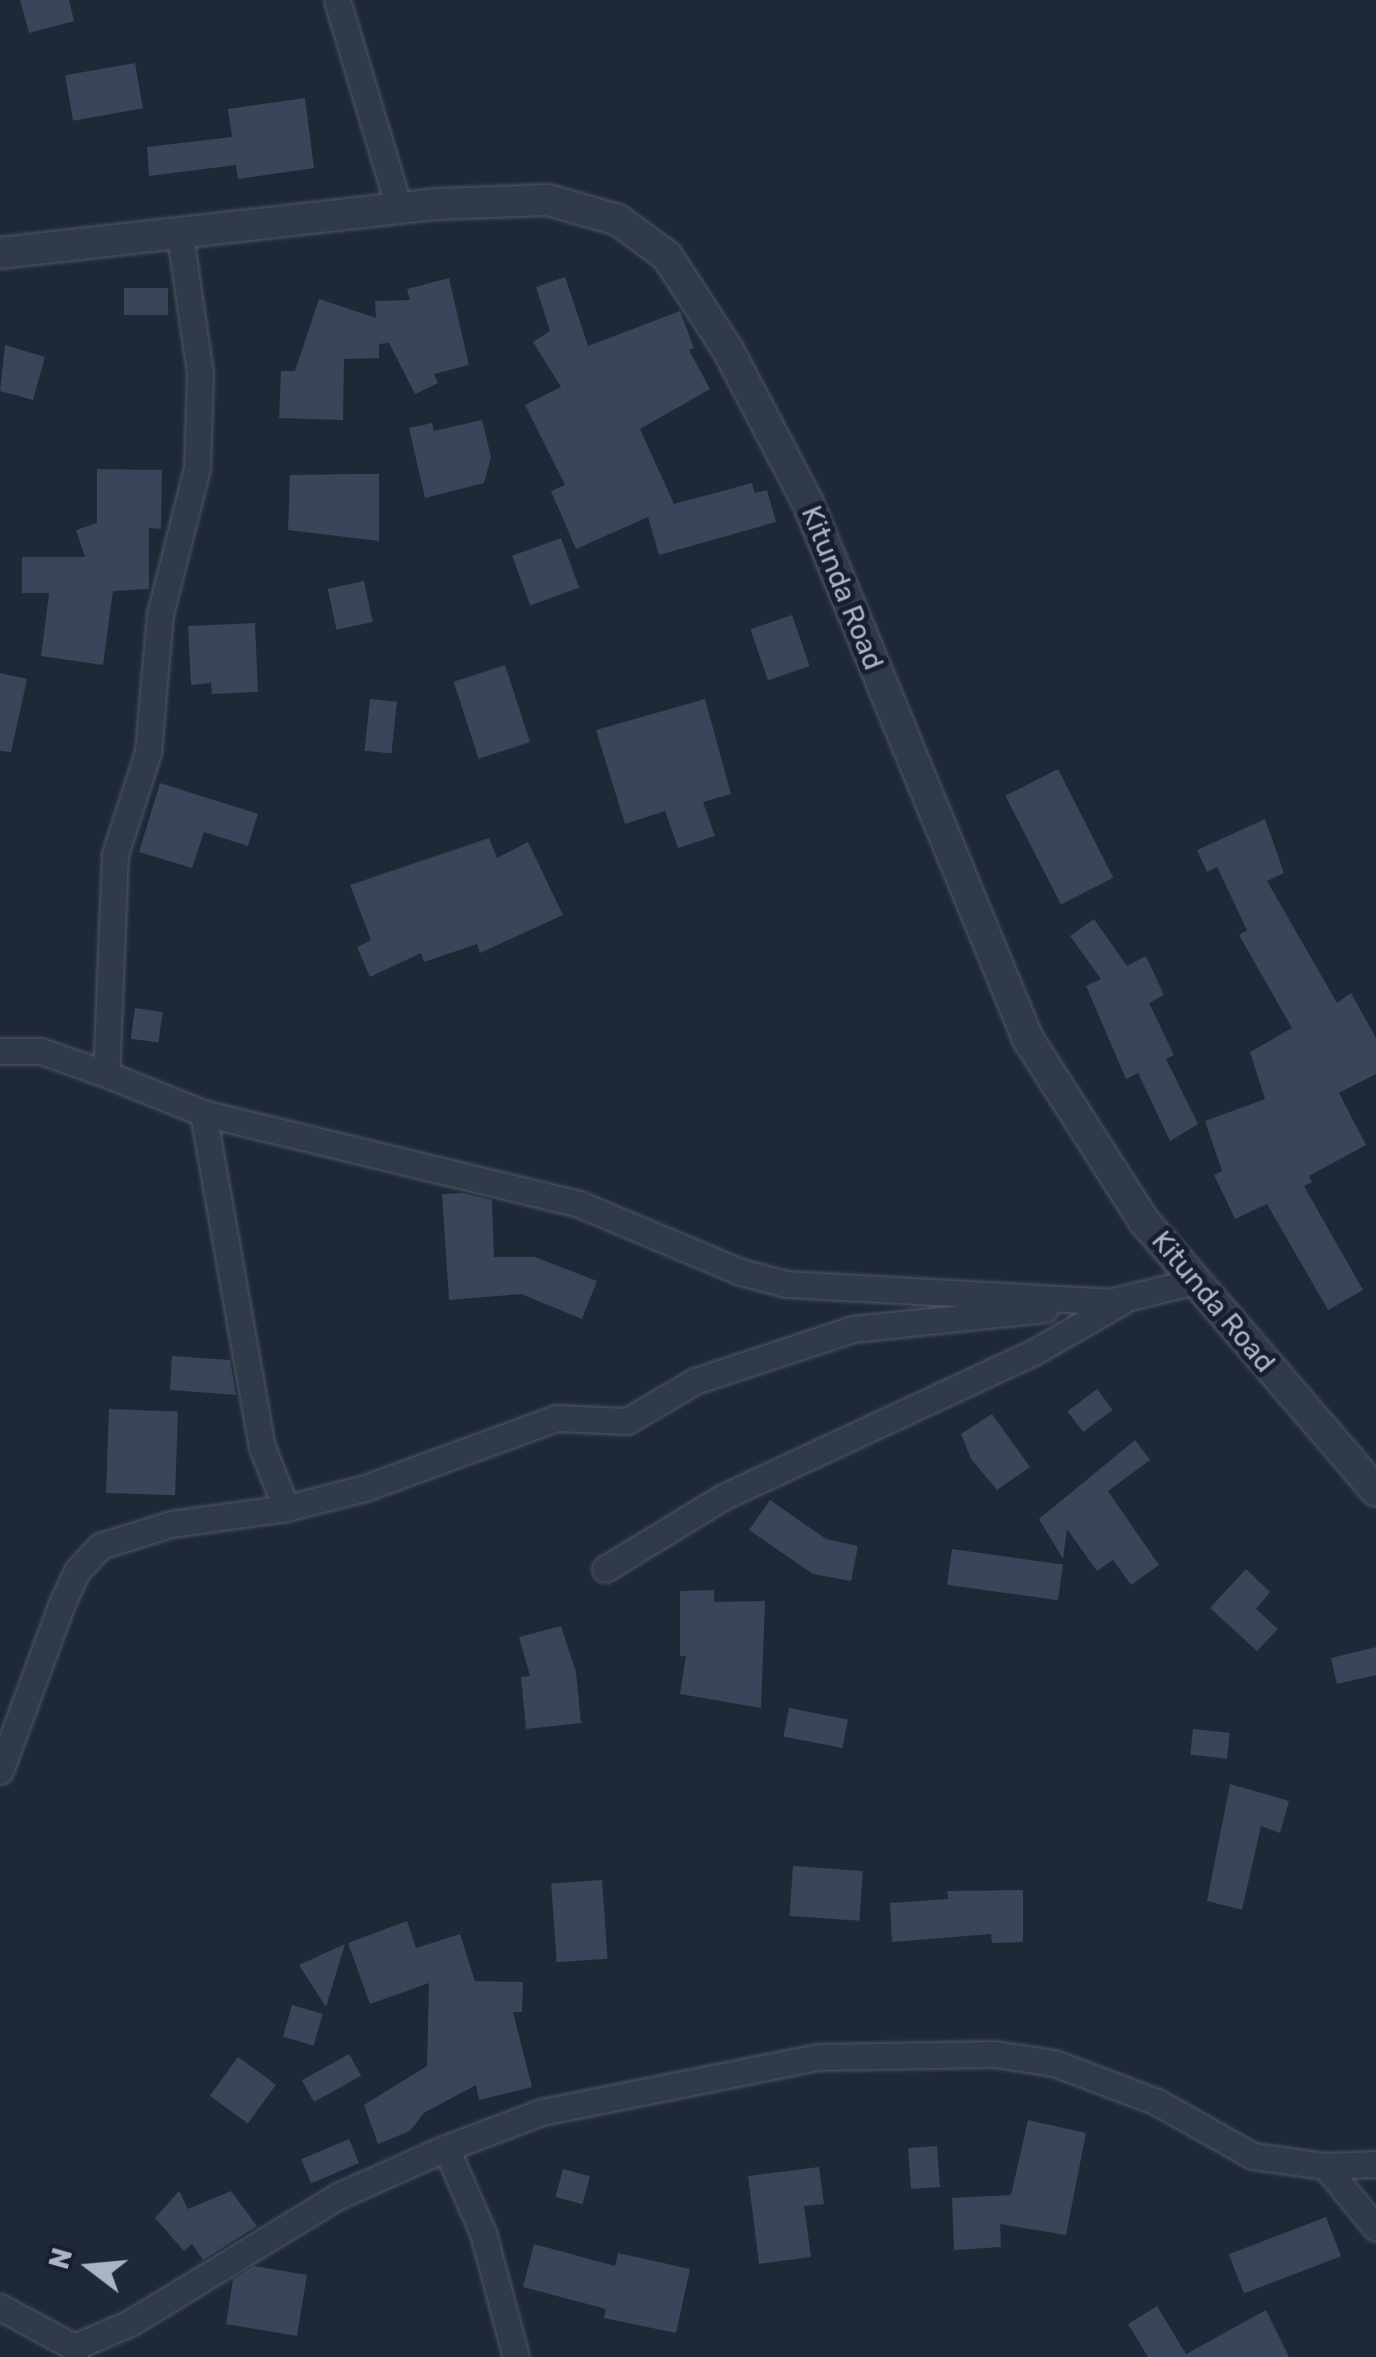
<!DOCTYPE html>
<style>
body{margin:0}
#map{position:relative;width:1376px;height:2357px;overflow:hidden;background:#1e2837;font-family:Rubik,sans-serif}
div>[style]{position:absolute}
.building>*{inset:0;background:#394558;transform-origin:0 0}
.roads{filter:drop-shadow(0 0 2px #4f5766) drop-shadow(0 0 2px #4f5766)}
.minor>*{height:25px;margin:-12.5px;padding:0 12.5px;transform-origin:12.5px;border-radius:12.5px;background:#313a48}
.tertiary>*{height:30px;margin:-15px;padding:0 15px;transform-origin:15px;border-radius:15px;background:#313a48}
span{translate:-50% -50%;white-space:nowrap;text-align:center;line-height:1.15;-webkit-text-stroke:10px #171f2c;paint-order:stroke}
.street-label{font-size:28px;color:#abb4c5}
.north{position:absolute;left:40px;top:2217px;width:100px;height:100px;-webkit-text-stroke:8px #171f2c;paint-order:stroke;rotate:286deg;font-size:28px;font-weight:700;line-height:40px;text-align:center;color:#abb4c5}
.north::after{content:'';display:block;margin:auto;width:35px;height:45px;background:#abb4c5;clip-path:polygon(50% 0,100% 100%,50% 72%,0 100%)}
</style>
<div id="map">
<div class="building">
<i style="clip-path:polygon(20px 0,69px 0,74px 21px,29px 33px)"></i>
<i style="left:135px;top:63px;width:46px;height:71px;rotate:80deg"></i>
<i style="clip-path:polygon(305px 98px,314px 168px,238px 179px,236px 165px,149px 176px,147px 147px,232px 137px,228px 109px)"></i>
<i style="clip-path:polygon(565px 277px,588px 346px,680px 311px,694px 348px,689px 350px,710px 389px,640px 429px,674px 504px,752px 483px,755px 493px,767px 490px,776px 522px,659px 555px,648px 517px,576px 549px,551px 491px,565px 485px,525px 405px,561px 387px,533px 342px,550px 331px,536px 287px)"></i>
<i style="clip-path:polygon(449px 278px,469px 365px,434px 374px,438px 383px,415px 394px,389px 343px,379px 344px,379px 358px,344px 359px,343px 420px,279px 418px,281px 371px,295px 371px,319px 299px,376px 318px,375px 301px,410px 300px,407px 289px)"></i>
<i style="left:168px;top:288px;width:27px;height:44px;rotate:90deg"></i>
<i style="clip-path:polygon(5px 345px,45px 357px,33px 400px,0 391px)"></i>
<i style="clip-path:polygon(482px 420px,491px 457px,484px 483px,425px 498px,409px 428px,432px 423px,434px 431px)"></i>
<i style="clip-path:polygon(97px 469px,162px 470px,161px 529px,149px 528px,149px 589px,113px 591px,103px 665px,41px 656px,49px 593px,22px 593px,22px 557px,85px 557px,76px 530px,97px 523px)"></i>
<i style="clip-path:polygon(353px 474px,379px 474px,379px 541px,288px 530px,290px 475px)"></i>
<i style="left:561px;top:538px;width:53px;height:52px;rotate:70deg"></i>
<i style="left:364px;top:581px;width:42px;height:37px;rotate:78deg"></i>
<i style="left:792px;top:615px;width:54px;height:44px;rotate:71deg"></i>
<i style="clip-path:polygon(255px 623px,258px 692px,212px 694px,211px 683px,191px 685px,188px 626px)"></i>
<i style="left:505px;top:665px;width:81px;height:54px;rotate:72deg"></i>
<i style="clip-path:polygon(0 673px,27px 679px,11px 752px,0 751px)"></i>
<i style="left:370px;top:699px;width:27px;height:52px;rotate:6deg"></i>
<i style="clip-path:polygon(705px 699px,731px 794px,703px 802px,715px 836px,678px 848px,665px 811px,625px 824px,596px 730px)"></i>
<i style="left:1058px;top:769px;width:122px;height:59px;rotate:63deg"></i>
<i style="clip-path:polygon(160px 783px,258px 814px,248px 846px,204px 832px,192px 868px,139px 852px)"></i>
<i style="clip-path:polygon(1265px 819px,1284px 873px,1267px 881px,1337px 1003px,1351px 993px,1376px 1038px,1376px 1074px,1339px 1093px,1366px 1145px,1309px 1176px,1312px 1182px,1304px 1186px,1363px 1290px,1328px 1310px,1267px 1204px,1235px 1219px,1214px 1175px,1222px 1171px,1205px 1121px,1265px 1099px,1250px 1052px,1292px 1028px,1239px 935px,1247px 930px,1217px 867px,1207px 872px,1197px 850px)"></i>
<i style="clip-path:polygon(489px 838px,497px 858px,528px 842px,563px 915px,480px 953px,477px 944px,424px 962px,421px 953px,370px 977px,357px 947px,371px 940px,350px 885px)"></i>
<i style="clip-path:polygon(1094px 919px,1127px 966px,1146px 956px,1164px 995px,1149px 1003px,1174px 1055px,1166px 1059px,1198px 1124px,1170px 1141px,1138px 1073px,1126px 1079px,1086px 986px,1101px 979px,1070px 936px)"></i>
<i style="left:135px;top:1008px;width:28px;height:31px;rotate:8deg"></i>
<i style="clip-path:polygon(463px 1193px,492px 1200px,494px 1257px,535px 1257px,597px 1281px,582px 1319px,521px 1294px,449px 1300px,442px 1194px)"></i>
<i style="clip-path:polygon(172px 1356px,230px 1360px,236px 1395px,170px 1390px)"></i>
<i style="left:1097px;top:1389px;width:26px;height:37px;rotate:53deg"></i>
<i style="left:109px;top:1409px;width:69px;height:84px;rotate:2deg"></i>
<i style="clip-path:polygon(992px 1414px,1030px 1467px,997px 1490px,971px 1459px,961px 1434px)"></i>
<i style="clip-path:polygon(1135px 1440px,1150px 1460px,1108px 1491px,1159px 1565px,1131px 1585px,1113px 1560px,1097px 1571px,1067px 1529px,1063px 1559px,1039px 1519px)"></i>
<i style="clip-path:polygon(770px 1500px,826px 1539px,858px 1546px,851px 1581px,813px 1574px,749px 1530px)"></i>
<i style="left:952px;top:1549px;width:112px;height:36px;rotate:8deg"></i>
<i style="clip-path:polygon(1246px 1569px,1270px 1592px,1256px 1609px,1278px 1629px,1257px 1651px,1210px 1608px)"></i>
<i style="clip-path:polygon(714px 1590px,714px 1602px,765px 1601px,761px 1708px,680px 1694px,686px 1656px,680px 1656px,680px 1591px)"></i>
<i style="clip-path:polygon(561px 1626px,576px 1672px,581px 1723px,526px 1729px,521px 1677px,530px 1676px,519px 1637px)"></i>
<i style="clip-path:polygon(1376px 1647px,1376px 1675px,1337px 1684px,1331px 1658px)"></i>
<i style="left:789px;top:1708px;width:60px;height:29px;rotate:11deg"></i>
<i style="left:1193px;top:1729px;width:37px;height:26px;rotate:6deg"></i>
<i style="clip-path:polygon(1230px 1784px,1289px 1801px,1280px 1833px,1261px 1826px,1242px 1910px,1207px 1901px)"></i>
<i style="left:793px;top:1866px;width:70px;height:50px;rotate:4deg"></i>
<i style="left:602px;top:1880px;width:79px;height:51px;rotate:86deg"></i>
<i style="clip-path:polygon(1023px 1890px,1023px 1942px,992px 1943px,991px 1934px,892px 1942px,890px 1903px,948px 1899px,947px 1891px)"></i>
<i style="clip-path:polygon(407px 1921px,416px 1948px,460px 1934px,475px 1981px,523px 1982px,522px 2012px,513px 2012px,532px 2087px,479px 2100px,476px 2085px,424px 2113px,410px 2131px,378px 2144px,364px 2105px,427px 2066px,429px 1983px,370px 2004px,348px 1943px)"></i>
<i style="clip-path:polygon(345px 1944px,326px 2007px,299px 1965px)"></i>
<i style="left:292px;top:2005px;width:32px;height:33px;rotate:16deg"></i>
<i style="left:349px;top:2054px;width:25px;height:54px;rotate:61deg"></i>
<i style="left:238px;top:2057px;width:47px;height:48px;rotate:36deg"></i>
<i style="clip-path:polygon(1028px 2120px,1086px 2133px,1066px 2235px,1000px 2224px,1001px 2247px,954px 2250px,952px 2198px,1011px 2195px)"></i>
<i style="left:349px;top:2139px;width:26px;height:52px;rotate:67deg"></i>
<i style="left:937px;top:2146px;width:41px;height:29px;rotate:86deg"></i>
<i style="clip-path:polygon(819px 2167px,824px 2204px,804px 2206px,811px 2257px,759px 2264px,748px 2176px)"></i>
<i style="left:563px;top:2169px;width:28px;height:29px;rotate:15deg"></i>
<i style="clip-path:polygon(179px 2191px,188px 2209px,231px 2191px,257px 2226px,203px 2260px,192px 2244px,184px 2251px,155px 2218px)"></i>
<i style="left:1326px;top:2217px;width:42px;height:104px;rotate:69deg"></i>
<i style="clip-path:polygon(534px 2244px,615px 2266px,618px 2253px,690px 2269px,676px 2333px,604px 2318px,606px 2309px,523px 2287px)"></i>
<i style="clip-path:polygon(254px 2266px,307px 2275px,297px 2336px,226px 2324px,233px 2279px)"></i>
<i style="clip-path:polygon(1157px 2306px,1186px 2354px,1266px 2310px,1289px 2357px,1148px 2357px,1128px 2324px)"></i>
</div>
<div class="roads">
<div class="minor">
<i style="left:337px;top:0;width:217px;rotate:73.4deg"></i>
<i style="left:180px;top:236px;width:138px;rotate:81.7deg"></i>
<i style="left:200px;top:373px;width:95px;rotate:91.8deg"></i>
<i style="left:197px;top:468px;width:151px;rotate:104.2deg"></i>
<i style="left:160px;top:614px;width:139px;rotate:95deg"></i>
<i style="left:148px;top:752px;width:107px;rotate:107.9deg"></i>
<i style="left:115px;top:854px;width:220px;rotate:92.3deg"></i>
<i style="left:106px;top:1074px;width:105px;rotate:21.9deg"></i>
<i style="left:203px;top:1113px;width:387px;rotate:13.6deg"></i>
<i style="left:579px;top:1204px;width:176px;rotate:22.8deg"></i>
<i style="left:741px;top:1272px;width:47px;rotate:14.9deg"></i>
<i style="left:786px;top:1284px;width:335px;rotate:3.1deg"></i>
<i style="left:0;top:1051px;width:41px"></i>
<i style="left:41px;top:1051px;width:69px;rotate:19.5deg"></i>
<i style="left:203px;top:1113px;width:339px;rotate:80deg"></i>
<i style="left:262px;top:1447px;width:66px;rotate:68.5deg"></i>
<i style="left:1105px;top:1303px;width:89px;rotate:-13.6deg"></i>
<i style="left:605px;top:1569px;width:138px;rotate:-31.4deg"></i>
<i style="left:723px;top:1497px;width:343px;rotate:-25deg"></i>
<i style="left:1034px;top:1352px;width:100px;rotate:-29.9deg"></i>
<i style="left:0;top:1771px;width:179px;rotate:-69.7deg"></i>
<i style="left:62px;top:1603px;width:35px;rotate:-65deg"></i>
<i style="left:77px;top:1571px;width:34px;rotate:-47deg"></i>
<i style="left:100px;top:1546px;width:74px;rotate:-17.2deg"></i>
<i style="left:171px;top:1524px;width:116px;rotate:-7.9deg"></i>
<i style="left:286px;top:1508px;width:81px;rotate:-14.2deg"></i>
<i style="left:365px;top:1488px;width:203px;rotate:-20.1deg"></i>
<i style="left:556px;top:1418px;width:71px;rotate:2.4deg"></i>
<i style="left:627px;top:1421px;width:79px;rotate:-30.5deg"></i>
<i style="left:695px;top:1381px;width:166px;rotate:-18.2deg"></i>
<i style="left:853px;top:1329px;width:193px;rotate:-5.9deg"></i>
<i style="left:446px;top:2148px;width:93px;rotate:66.5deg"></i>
<i style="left:483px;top:2233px;width:128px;rotate:75.1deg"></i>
<i style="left:1325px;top:2166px;width:80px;rotate:50.6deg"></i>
<i style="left:0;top:2307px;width:84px;rotate:28.4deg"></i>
<i style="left:74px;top:2347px;width:10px;rotate:84deg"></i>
<i style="left:74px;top:2347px;width:61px;rotate:-23.2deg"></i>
<i style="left:130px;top:2323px;width:244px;rotate:-31.4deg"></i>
<i style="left:338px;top:2196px;width:118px;rotate:-24deg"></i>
<i style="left:446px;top:2148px;width:103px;rotate:-20.6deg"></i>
<i style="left:542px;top:2112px;width:281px;rotate:-11.3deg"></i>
<i style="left:818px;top:2057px;width:176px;rotate:-1deg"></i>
<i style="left:994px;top:2054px;width:61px;rotate:8.5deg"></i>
<i style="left:1054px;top:2063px;width:110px;rotate:20.7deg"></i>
<i style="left:1157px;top:2102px;width:110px;rotate:29.4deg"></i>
<i style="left:1253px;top:2156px;width:73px;rotate:7.9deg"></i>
<i style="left:1325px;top:2166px;width:51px;rotate:-2.2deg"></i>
</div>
<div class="tertiary">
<i style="left:0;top:253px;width:438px;rotate:-6.4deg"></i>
<i style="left:435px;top:204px;width:113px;rotate:-2deg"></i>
<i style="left:548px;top:200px;width:73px;rotate:15.9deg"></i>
<i style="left:618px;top:220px;width:61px;rotate:36.3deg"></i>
<i style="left:667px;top:256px;width:112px;rotate:57deg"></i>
<i style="left:728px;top:350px;width:170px;rotate:62.4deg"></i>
<i style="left:807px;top:501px;width:582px;rotate:67.67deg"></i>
<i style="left:1028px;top:1039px;width:216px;rotate:57.5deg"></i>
<i style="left:1144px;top:1221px;width:356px;rotate:49.3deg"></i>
</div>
</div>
<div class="street-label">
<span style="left:842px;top:588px;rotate:68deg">Kitunda Road</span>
<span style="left:1213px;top:1302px;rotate:50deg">Kitunda Road</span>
</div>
<div class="north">N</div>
</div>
